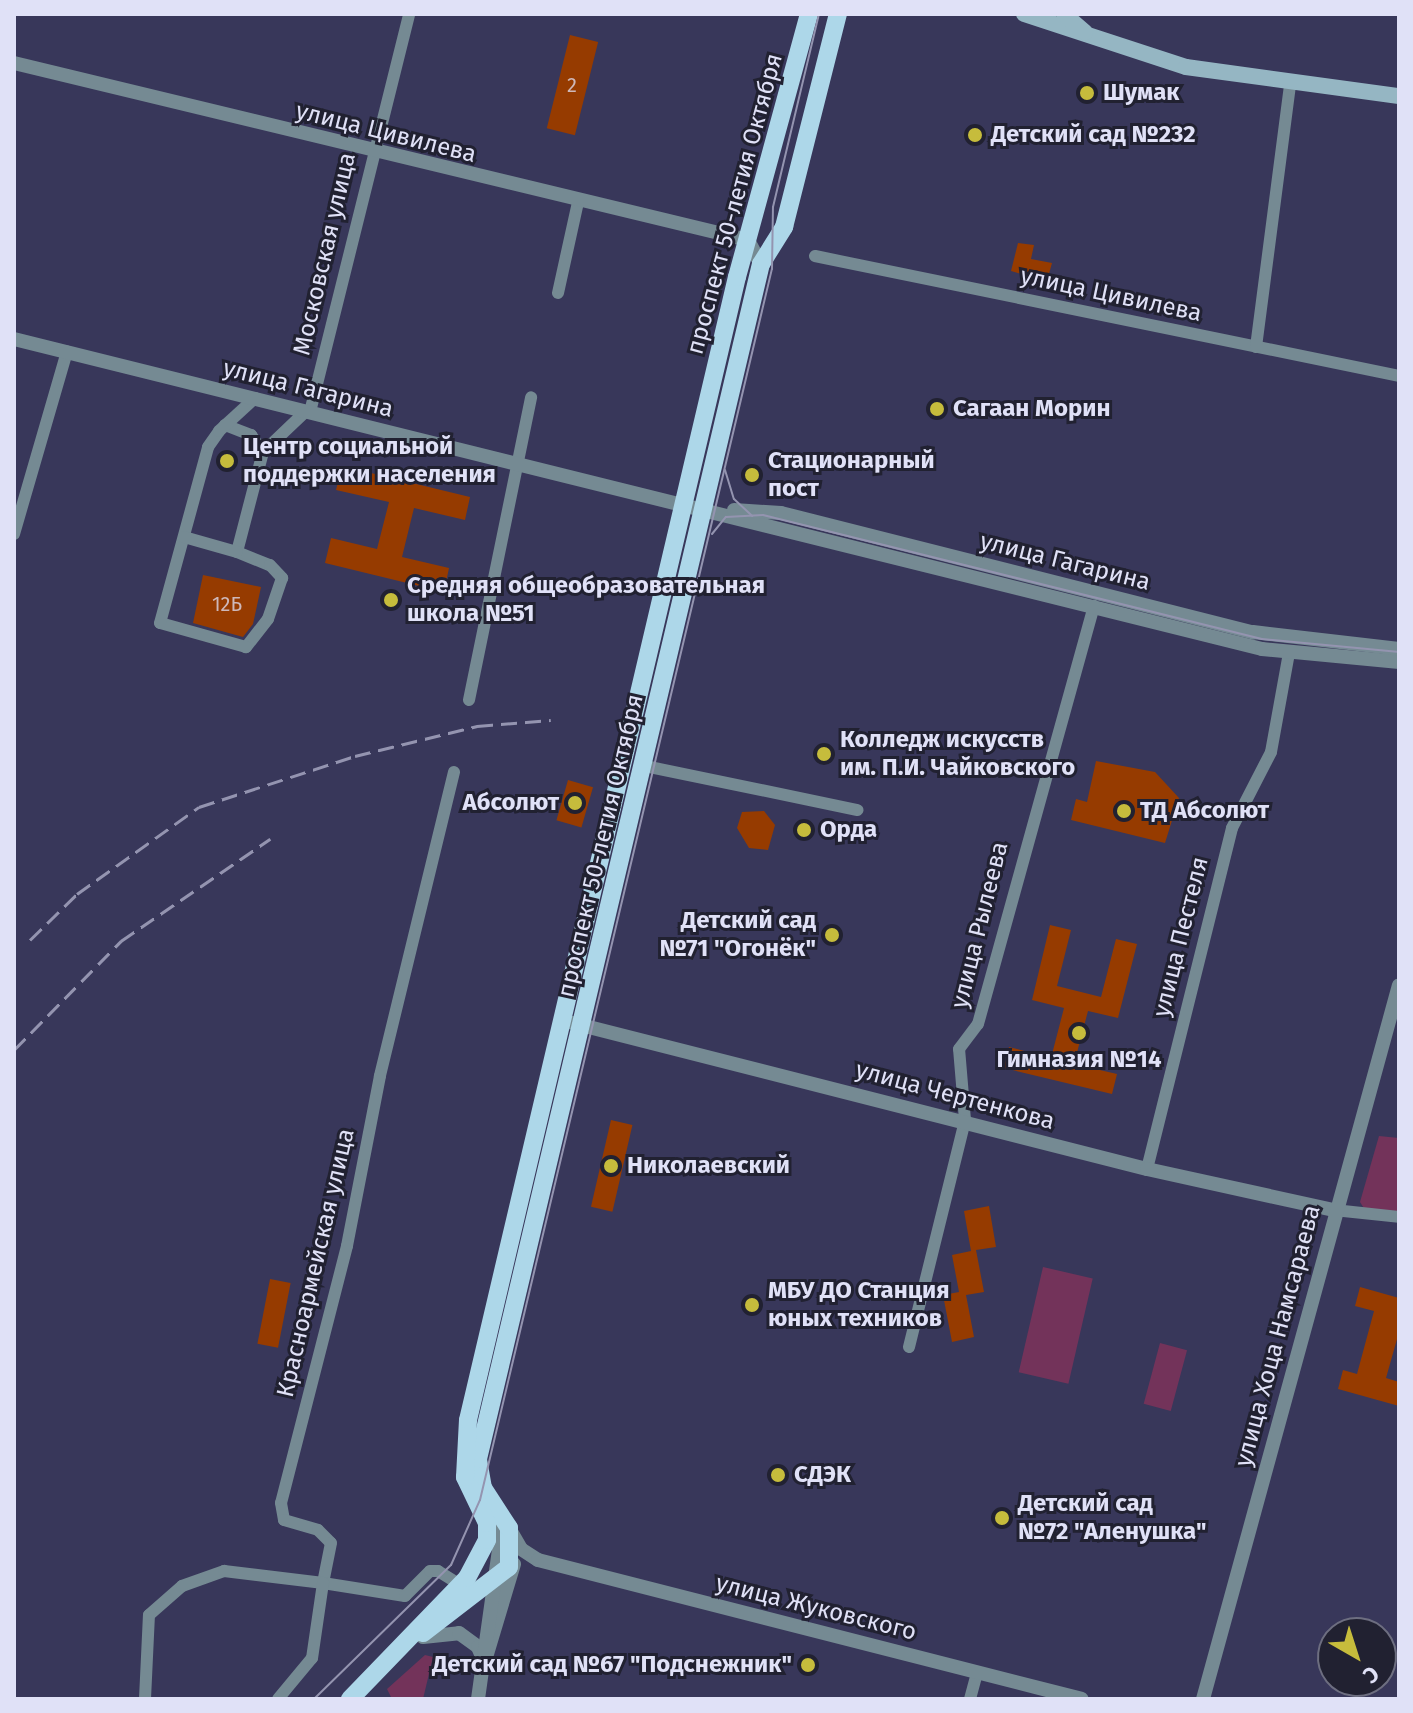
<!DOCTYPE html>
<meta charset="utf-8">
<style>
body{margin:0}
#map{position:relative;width:1413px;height:1713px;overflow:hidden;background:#38375a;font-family:"Fira Sans",sans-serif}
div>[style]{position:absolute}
.green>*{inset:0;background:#73335a;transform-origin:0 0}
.building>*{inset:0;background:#963b00;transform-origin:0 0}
.minor>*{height:12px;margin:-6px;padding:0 6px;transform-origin:6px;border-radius:6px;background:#758a93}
.tertiary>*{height:14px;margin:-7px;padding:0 7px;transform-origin:7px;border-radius:7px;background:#758a93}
.secondary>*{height:16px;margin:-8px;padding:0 8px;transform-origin:8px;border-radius:8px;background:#95b6c3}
.primary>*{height:18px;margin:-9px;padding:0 9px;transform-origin:9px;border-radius:9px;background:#add7e9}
.tram>*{height:2px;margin:-1px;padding:0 1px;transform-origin:1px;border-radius:1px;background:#9494b0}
.rail>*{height:3px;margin-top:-1.5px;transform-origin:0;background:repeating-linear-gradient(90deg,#9494b0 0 16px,transparent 0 24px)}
.dots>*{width:22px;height:22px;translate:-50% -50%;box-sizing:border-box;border:4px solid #212131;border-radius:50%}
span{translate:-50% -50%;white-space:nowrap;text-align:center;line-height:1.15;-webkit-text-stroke:6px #212131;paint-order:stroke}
.number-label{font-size:20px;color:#ceb8b9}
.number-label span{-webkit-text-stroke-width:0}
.poi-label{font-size:24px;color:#e0e1f7;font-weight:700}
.left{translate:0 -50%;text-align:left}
.right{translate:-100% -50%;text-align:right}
.street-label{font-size:24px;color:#e0e1f7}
.frame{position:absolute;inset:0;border:16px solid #e0e1f7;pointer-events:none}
.north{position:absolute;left:1317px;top:1617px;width:80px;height:80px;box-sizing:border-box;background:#212131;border:2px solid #6d6e80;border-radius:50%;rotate:141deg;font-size:22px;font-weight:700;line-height:32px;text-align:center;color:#e0e1f7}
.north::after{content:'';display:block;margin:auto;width:28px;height:36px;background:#c6bc3c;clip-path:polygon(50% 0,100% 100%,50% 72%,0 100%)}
</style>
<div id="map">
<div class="green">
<i style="clip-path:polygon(1379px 1136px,1399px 1138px,1399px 1213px,1365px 1210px,1360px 1202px)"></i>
<i style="left:1043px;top:1267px;width:51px;height:108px;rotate:13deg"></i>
<i style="left:1160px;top:1343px;width:28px;height:63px;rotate:15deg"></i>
<i style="clip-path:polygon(425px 1655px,433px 1657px,423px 1699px,392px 1699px,387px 1689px)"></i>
</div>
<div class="building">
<i style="left:570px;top:35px;width:29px;height:96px;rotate:14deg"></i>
<i style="clip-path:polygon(1018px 243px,1034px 245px,1031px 259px,1052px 263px,1047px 281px,1011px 271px)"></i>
<i style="clip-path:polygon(342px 466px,470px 497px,465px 520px,414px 508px,402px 557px,449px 568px,444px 592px,325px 563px,331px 538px,377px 549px,389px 502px,336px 490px)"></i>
<i style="clip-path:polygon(203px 575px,261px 587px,253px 624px,243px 637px,193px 623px)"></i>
<i style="clip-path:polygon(1096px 761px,1155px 772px,1179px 798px,1165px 843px,1071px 820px,1076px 799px,1087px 802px)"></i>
<i style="left:568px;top:780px;width:26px;height:42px;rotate:16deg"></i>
<i style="clip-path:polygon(764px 811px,775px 825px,768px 850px,749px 848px,737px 828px,742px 812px)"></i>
<i style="clip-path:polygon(1050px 925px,1071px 930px,1057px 986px,1101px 997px,1116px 939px,1137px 944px,1118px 1018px,1088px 1011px,1074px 1064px,1117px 1074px,1112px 1094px,1004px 1068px,1009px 1047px,1051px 1058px,1064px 1008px,1032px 1000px)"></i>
<i style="left:611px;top:1120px;width:22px;height:89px;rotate:13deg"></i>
<i style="clip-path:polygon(989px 1206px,996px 1247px,976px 1250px,984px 1292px,966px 1295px,974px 1337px,952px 1342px,943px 1295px,959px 1292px,952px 1255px,971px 1251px,964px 1211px)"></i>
<i style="left:270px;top:1279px;width:21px;height:66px;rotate:11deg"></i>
<i style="clip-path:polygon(1360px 1287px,1399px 1298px,1399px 1332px,1386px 1378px,1399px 1382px,1399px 1406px,1338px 1389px,1343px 1370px,1357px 1374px,1374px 1311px,1355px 1306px)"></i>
</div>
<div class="minor">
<i style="left:815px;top:256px;width:596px;rotate:11.61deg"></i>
<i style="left:558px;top:293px;width:93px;rotate:-77.6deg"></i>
<i style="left:1256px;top:347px;width:263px;rotate:-82.6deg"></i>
<i style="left:310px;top:412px;width:410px;rotate:-76deg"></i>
<i style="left:225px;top:425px;width:28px;rotate:21deg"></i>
<i style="left:251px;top:435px;width:21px;rotate:55deg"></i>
<i style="left:263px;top:452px;width:103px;rotate:104.6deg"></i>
<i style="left:237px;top:552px;width:35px;rotate:22deg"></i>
<i style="left:270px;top:565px;width:18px;rotate:47deg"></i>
<i style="left:282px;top:578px;width:43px;rotate:108.9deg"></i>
<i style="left:268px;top:619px;width:36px;rotate:128deg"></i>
<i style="left:246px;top:647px;width:89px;rotate:-164.4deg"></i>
<i style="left:160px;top:623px;width:182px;rotate:-74.7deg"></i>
<i style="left:208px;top:447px;width:19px;rotate:-55deg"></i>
<i style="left:219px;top:431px;width:49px;rotate:-42.5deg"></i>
<i style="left:263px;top:452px;width:59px;rotate:-43.6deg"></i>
<i style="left:14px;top:534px;width:190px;rotate:-73.8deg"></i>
<i style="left:184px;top:537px;width:55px;rotate:15.8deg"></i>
<i style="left:469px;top:700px;width:309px;rotate:-78.4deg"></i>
<i style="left:645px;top:766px;width:217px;rotate:11.7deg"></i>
<i style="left:454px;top:772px;width:313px;rotate:103.7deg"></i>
<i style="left:380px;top:1076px;width:173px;rotate:101deg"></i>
<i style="left:347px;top:1246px;width:265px;rotate:104.4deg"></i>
<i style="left:281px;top:1503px;width:17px;rotate:80deg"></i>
<i style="left:284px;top:1520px;width:35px;rotate:16deg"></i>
<i style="left:318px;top:1530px;width:18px;rotate:45deg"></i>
<i style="left:331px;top:1543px;width:41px;rotate:101.3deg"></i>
<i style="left:323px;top:1583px;width:83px;rotate:9deg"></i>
<i style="left:405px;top:1596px;width:35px;rotate:-45deg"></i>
<i style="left:430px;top:1571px;width:8px"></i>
<i style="left:438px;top:1571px;width:26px;rotate:32deg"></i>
<i style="left:1147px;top:1169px;width:351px;rotate:-76deg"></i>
<i style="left:1232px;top:828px;width:85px;rotate:-62.8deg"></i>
<i style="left:1271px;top:752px;width:101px;rotate:-79.7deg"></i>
<i style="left:1334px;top:1210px;width:65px;rotate:6.1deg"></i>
<i style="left:909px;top:1347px;width:234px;rotate:-76.1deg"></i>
<i style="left:965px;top:1120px;width:71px;rotate:-94.8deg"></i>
<i style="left:959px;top:1049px;width:31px;rotate:-53deg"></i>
<i style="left:978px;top:1024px;width:434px;rotate:-74.5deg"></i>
<i style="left:145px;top:1699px;width:84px;rotate:-87.3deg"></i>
<i style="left:149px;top:1615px;width:44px;rotate:-41.3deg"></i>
<i style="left:182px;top:1586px;width:45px;rotate:-19.7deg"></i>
<i style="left:224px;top:1571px;width:100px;rotate:6.9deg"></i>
<i style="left:323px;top:1583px;width:76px;rotate:98.3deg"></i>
<i style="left:312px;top:1658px;width:53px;rotate:129.7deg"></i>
<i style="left:970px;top:1699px;width:28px;rotate:-75deg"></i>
</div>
<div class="tertiary">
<i style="left:14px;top:63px;width:755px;rotate:13.56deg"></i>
<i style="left:748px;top:240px;width:27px;rotate:62deg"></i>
<i style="left:14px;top:339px;width:1286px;rotate:13.95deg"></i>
<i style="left:1262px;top:649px;width:138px;rotate:5.4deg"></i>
<i style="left:734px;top:510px;width:47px;rotate:3.7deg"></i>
<i style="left:781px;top:513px;width:487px;rotate:14.2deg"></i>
<i style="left:1253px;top:632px;width:147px;rotate:6.6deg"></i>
<i style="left:573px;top:1023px;width:592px;rotate:14.27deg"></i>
<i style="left:1147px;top:1169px;width:191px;rotate:12.4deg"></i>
<i style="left:509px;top:1528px;width:24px;rotate:60deg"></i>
<i style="left:521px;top:1549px;width:20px;rotate:33deg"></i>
<i style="left:538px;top:1560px;width:561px;rotate:14.33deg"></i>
<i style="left:423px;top:1637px;width:36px;rotate:-6deg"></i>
<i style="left:459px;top:1633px;width:24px;rotate:36deg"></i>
<i style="left:478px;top:1647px;width:13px;rotate:67deg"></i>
<i style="left:487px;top:1654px;width:94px;rotate:-73.3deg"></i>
<i style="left:478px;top:1699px;width:158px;rotate:-82deg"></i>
<i style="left:500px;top:1543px;width:30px;rotate:-118deg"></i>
<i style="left:1203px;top:1699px;width:740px;rotate:-74.65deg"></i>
</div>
<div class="secondary">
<i style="left:1024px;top:14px;width:170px;rotate:18.1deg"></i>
<i style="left:1186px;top:67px;width:215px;rotate:7.8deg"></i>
<i style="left:1064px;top:14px;width:28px;rotate:41deg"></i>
</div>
<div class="primary">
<i style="left:423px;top:1633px;width:108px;rotate:-37.5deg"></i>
<i style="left:509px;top:1567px;width:39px;rotate:-90deg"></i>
<i style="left:509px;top:1528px;width:48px;rotate:-123deg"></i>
<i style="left:483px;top:1488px;width:29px;rotate:-100deg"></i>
<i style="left:478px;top:1459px;width:1228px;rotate:-76.68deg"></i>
<i style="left:761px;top:264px;width:44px;rotate:-58.1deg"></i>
<i style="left:784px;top:227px;width:220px;rotate:-75.8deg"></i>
<i style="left:350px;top:1699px;width:168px;rotate:-46deg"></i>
<i style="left:467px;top:1578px;width:43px;rotate:-62.2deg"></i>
<i style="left:487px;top:1540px;width:17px;rotate:-90deg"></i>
<i style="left:487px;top:1523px;width:51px;rotate:-115.6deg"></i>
<i style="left:465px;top:1477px;width:57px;rotate:-87deg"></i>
<i style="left:468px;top:1420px;width:1174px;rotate:-76.76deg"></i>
<i style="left:737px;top:277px;width:273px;rotate:-74.7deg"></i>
</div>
<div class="tram">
<i style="left:725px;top:470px;width:30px;rotate:73deg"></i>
<i style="left:734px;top:499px;width:25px;rotate:43deg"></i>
<i style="left:712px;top:534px;width:22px;rotate:-51deg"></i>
<i style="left:726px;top:517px;width:37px;rotate:-3deg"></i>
<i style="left:763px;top:515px;width:514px;rotate:13.96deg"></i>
<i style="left:1262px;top:639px;width:138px;rotate:5.4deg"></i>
<i style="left:314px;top:1699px;width:192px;rotate:-44.4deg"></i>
<i style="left:451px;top:1565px;width:71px;rotate:-66deg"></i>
<i style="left:480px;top:1500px;width:1265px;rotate:-76.66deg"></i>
<i style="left:772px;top:269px;width:62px;rotate:-89.1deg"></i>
<i style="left:773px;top:207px;width:198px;rotate:-76.6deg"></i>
</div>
<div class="rail">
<i style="left:30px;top:940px;width:66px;rotate:-44.4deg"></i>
<i style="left:77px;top:894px;width:150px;rotate:-35.5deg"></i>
<i style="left:199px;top:807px;width:164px;rotate:-18.1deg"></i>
<i style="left:355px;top:756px;width:126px;rotate:-13.8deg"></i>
<i style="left:477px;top:726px;width:74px;rotate:-4.6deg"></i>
<i style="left:14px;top:1050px;width:153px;rotate:-45.5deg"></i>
<i style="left:121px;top:941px;width:181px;rotate:-34.4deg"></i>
</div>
<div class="dots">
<i style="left:1087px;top:93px;background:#c6bc3c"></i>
<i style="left:975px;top:135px;background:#c6bc3c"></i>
<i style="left:937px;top:409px;background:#c6bc3c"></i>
<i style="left:227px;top:461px;background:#c6bc3c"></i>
<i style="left:752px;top:475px;background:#c6bc3c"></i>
<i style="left:391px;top:600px;background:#c6bc3c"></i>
<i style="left:824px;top:754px;background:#c6bc3c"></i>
<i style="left:575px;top:803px;background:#c6bc3c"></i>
<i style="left:1124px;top:811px;background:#c6bc3c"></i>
<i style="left:804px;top:830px;background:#c6bc3c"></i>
<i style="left:832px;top:935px;background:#c6bc3c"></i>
<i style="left:1079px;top:1033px;background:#c6bc3c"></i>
<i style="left:611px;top:1166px;background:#c6bc3c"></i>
<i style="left:752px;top:1305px;background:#c6bc3c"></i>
<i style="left:778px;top:1475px;background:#c6bc3c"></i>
<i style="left:1002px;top:1518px;background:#c6bc3c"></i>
<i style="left:808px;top:1665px;background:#c6bc3c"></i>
</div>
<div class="number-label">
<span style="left:572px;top:85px">2</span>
<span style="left:227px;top:604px">12Б</span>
</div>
<div class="poi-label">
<span class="left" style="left:1103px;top:93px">Шумак</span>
<span class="left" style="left:991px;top:135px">Детский сад №232</span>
<span class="left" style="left:953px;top:409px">Сагаан Морин</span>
<span class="left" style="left:243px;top:461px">Центр социальной<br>поддержки населения</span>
<span class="left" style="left:768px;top:475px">Стационарный<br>пост</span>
<span class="left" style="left:407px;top:600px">Средняя общеобразовательная<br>школа №51</span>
<span class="left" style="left:840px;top:754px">Колледж искусств<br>им. П.И. Чайковского</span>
<span class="right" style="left:559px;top:803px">Абсолют</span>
<span class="left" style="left:1140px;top:811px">ТД Абсолют</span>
<span class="left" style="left:820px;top:830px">Орда</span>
<span class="right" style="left:816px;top:935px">Детский сад<br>№71 "Огонёк"</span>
<span style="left:1079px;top:1060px">Гимназия №14</span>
<span class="left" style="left:627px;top:1166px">Николаевский</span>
<span class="left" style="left:768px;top:1305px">МБУ ДО Станция<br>юных техников</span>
<span class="left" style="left:794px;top:1475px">СДЭК</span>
<span class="left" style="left:1018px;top:1518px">Детский сад<br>№72 "Аленушка"</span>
<span class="right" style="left:792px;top:1665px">Детский сад №67 "Подснежник"</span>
</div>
<div class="street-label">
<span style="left:386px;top:133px;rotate:14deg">улица Цивилева</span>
<span style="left:735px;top:204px;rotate:-75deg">проспект 50-летия Октября</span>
<span style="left:325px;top:254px;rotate:-77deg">Московская улица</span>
<span style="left:1111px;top:295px;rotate:12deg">улица Цивилева</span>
<span style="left:308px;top:389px;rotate:14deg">улица Гагарина</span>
<span style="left:1065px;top:562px;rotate:14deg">улица Гагарина</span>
<span style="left:601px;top:846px;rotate:-77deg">проспект 50-летия Октября</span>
<span style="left:980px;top:925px;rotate:-76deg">улица Рылеева</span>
<span style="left:1181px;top:937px;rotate:-76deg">улица Пестеля</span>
<span style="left:955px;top:1096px;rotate:15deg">улица Чертенкова</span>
<span style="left:316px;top:1263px;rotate:-77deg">Красноармейская улица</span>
<span style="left:1278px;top:1336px;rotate:-75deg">улица Хоца Намсараева</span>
<span style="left:816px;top:1608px;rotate:14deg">улица Жуковского</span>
</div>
<div class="frame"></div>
<div class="north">С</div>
</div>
